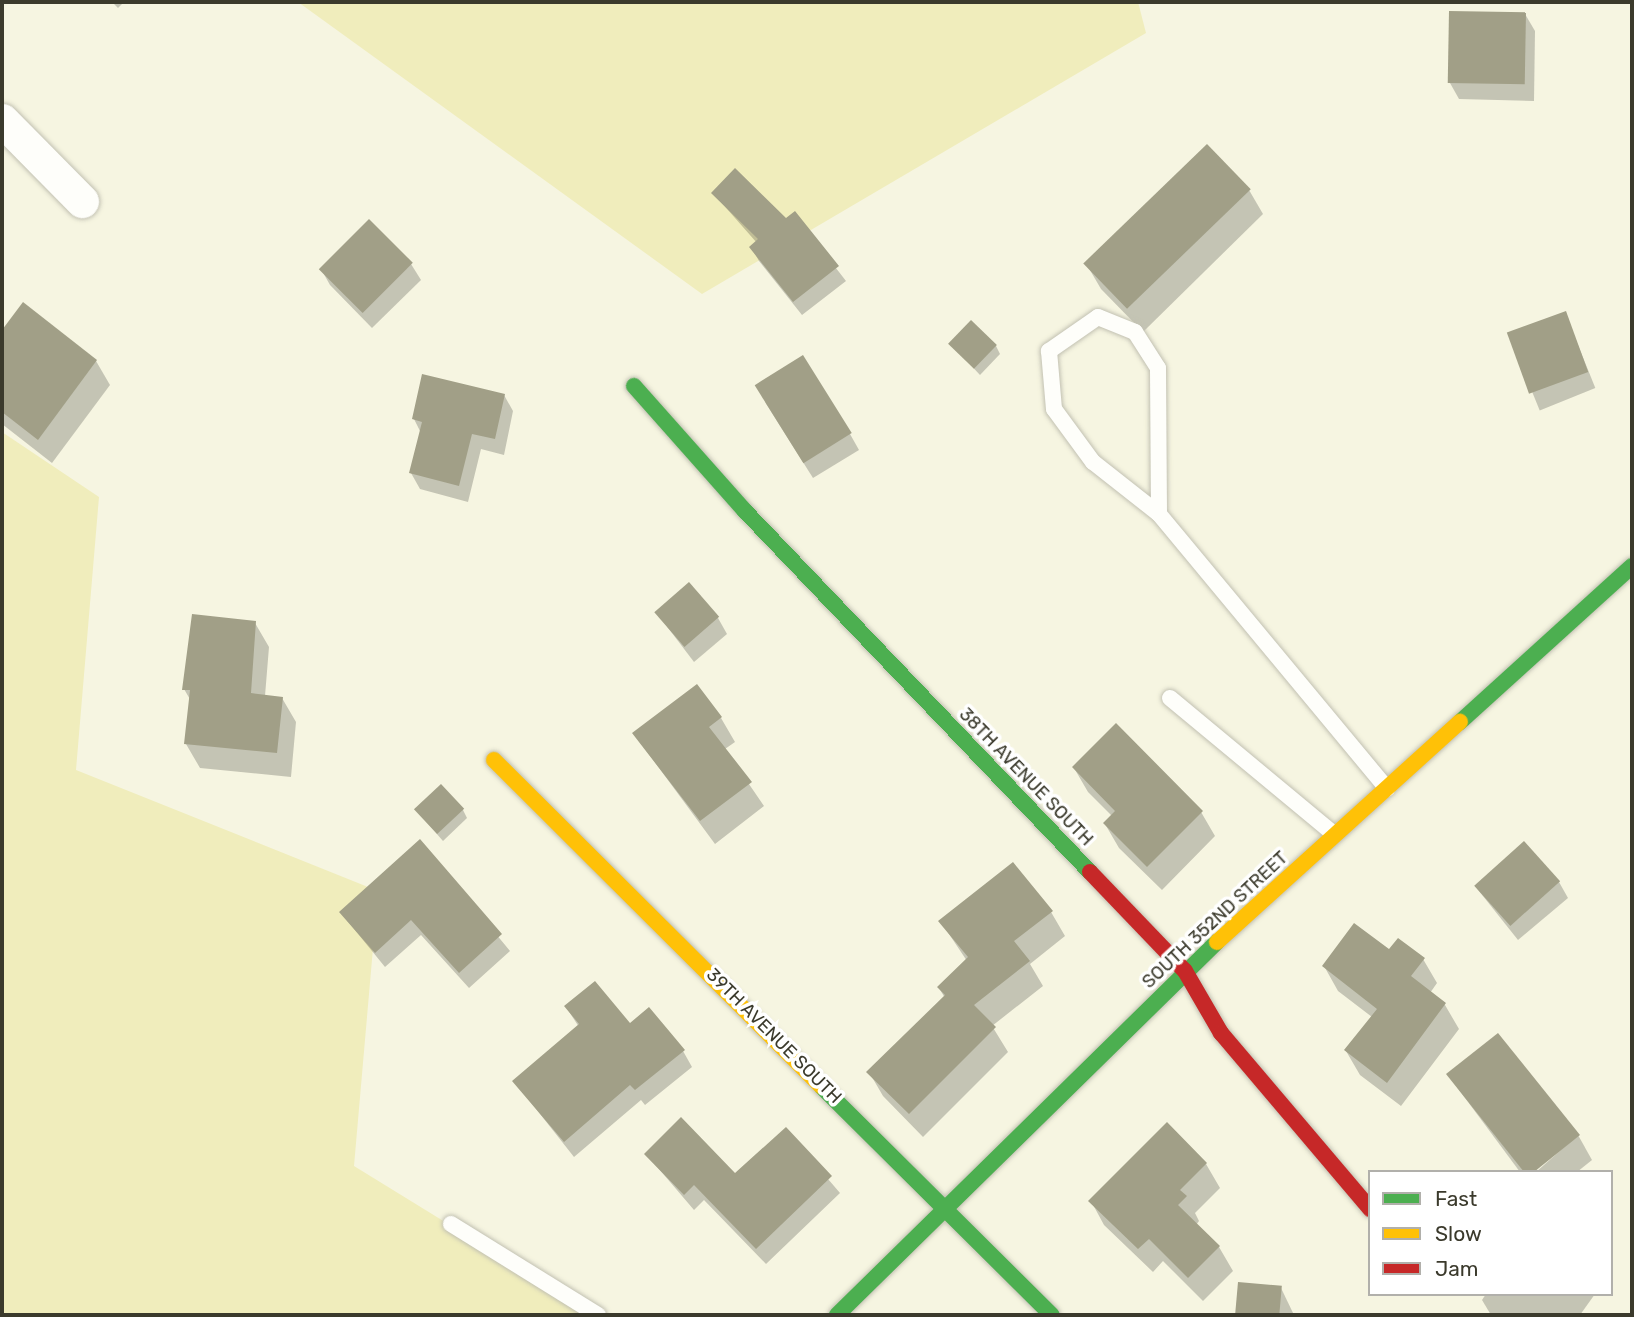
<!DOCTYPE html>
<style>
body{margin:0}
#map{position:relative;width:1634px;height:1317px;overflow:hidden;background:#f6f5e1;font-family:Rubik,sans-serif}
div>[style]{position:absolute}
.green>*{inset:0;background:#f0edbc}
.shadow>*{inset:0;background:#0003;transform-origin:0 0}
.building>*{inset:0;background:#a19f87;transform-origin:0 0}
.roads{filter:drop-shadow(0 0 2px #c2c1b2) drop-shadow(0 0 2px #c2c1b2)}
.lane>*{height:16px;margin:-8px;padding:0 8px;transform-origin:8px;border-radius:8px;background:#fefefa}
.street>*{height:33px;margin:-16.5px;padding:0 16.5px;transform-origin:16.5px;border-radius:16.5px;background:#fefefa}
.fast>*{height:16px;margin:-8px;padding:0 8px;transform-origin:8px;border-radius:8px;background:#4caf50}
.slow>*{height:16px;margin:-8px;padding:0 8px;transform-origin:8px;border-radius:8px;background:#ffc107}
.jam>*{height:16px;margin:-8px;padding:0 8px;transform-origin:8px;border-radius:8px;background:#c62828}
span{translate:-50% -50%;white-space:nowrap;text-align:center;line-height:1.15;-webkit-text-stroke:7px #fff;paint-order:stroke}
.street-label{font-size:18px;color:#3b3a2c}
.frame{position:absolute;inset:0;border:4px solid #3b3a2c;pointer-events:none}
.legend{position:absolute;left:1368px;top:1170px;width:245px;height:126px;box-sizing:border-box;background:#fff;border:2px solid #b1b0ab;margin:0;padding:9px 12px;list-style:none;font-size:21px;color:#3b3a2c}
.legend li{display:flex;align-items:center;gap:14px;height:35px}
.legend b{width:35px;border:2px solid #b1b0ab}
</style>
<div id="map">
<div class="green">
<i style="clip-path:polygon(298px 2px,1138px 2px,1146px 33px,702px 294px)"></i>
<i style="clip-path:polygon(2px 432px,99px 497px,76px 770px,378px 891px,354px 1166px,596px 1315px,2px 1315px)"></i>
</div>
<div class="shadow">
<i style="clip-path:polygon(112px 2px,124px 2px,118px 8px)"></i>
<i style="clip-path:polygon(1525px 14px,1535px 31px,1534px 101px,1459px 99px,1450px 83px)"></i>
<i style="clip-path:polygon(1249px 190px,1263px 214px,1143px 332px,1101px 289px,1087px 265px)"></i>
<i style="clip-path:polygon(713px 193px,786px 220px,794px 214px,846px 281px,802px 315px,759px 261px,751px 247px,757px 243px)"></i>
<i style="clip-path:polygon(411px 264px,421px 280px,372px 328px,330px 285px,321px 269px)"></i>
<i style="clip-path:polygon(23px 304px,96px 361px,110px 385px,52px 463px,2px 424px,2px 333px)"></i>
<i style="left:1565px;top:313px;width:81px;height:60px;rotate:68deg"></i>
<i style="clip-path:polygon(951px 344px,996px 346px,1000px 354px,980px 375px)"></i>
<i style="clip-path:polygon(504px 395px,513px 411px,504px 455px,481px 449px,468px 502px,420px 489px,411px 473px,421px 433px,414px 419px)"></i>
<i style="clip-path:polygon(765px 402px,850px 434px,859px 450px,813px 478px)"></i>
<i style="clip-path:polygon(656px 612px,718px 618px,727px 634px,694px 662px)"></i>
<i style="clip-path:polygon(255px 623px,269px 647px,265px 696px,282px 698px,296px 722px,291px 777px,200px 768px,186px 744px,191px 701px,184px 689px)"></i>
<i style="clip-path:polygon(721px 718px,735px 742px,725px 749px,764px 806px,715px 844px,634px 734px)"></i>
<i style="clip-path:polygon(1074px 768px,1201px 812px,1215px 836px,1162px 890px,1119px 848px,1105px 824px,1112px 816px,1088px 792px)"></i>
<i style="clip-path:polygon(416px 810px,463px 810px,467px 818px,443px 841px)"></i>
<i style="clip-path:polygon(420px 842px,510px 951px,469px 988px,421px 935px,385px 967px,341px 913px)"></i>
<i style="clip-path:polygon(1559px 882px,1568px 898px,1518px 940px,1475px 886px)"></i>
<i style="clip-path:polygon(1051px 912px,1065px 936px,1030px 964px,1043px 986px,992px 1026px,1008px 1052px,923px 1137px,883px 1096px,869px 1072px,945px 998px,939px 988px,967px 961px,941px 922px)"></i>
<i style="clip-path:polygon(1389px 952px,1423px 959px,1437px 983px,1430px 993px,1445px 1005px,1459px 1029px,1401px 1106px,1360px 1075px,1346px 1051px,1372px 1017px,1338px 991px,1324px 966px)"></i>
<i style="clip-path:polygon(566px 1007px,630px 1025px,683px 1051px,692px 1067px,645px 1105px,641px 1100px,574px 1157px,514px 1081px,579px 1027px)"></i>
<i style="clip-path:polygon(1448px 1075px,1531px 1172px,1520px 1172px)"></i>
<i style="clip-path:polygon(786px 1130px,840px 1193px,766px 1264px,704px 1200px,694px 1210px,647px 1155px,735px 1176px)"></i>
<i style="clip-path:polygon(1578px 1135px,1592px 1160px,1577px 1172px,1536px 1172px)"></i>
<i style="clip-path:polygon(1206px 1164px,1220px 1188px,1195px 1213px,1199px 1221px,1196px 1225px,1219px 1247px,1233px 1271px,1203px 1301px,1163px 1261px,1153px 1272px,1104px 1225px,1091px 1201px)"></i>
<i style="clip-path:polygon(1239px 1284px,1281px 1288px,1294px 1315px,1236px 1315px)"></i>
<i style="clip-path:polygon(1486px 1294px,1595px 1294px,1580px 1315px,1491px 1315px,1482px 1300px)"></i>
</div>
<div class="building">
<i style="left:1449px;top:11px;width:77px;height:72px;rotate:1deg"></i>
<i style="left:1207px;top:144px;width:63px;height:172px;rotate:46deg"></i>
<i style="clip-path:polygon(735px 168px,786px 218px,795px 211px,839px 266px,793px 302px,749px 247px,758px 239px,711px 193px)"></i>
<i style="left:369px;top:219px;width:62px;height:71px;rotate:45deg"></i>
<i style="clip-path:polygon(23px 302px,97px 360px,38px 440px,2px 412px,2px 330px)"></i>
<i style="left:1566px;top:311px;width:65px;height:63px;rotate:70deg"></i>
<i style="left:971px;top:320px;width:36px;height:33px;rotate:44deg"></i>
<i style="left:803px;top:355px;width:92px;height:57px;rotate:58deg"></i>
<i style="clip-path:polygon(422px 374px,505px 394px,495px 439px,472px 434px,459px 486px,409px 473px,422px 422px,412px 419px)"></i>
<i style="left:689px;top:582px;width:46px;height:46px;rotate:49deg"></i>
<i style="clip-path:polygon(192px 614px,256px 621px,251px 693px,283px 697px,277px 753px,184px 744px,190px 690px,182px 690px)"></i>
<i style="clip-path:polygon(697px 684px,722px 717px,709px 727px,752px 782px,700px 821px,632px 733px)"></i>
<i style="clip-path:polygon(1116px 723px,1203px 811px,1147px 867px,1103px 823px,1115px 811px,1072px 767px)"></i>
<i style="left:441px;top:784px;width:34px;height:37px;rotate:47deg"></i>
<i style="clip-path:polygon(420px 839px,502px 934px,459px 973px,411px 920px,375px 953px,339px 912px)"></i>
<i style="left:1524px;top:841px;width:54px;height:67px;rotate:48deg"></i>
<i style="clip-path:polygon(1013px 862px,1053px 911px,1014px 941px,1030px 961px,974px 1005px,996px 1027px,909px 1114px,866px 1072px,945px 995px,937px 987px,968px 957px,938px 921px)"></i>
<i style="clip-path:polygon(1354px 923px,1389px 949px,1398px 938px,1425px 958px,1411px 976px,1446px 1003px,1387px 1083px,1344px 1050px,1377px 1009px,1322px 966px)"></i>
<i style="clip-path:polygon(595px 981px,630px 1023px,649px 1007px,685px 1050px,635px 1090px,630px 1085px,564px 1142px,512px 1081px,579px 1024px,564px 1006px)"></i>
<i style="clip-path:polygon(1498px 1033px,1580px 1135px,1534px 1172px,1524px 1172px,1446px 1074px)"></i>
<i style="clip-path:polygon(681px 1117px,735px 1173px,786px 1127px,832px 1176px,756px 1249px,694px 1185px,684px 1195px,644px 1154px)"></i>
<i style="clip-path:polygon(1167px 1122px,1207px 1163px,1180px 1190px,1187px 1196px,1178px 1205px,1220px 1246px,1188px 1278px,1149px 1239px,1138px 1249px,1088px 1201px)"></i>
<i style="left:1238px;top:1282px;width:44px;height:33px;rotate:5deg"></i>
</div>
<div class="roads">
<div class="lane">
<i style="left:1159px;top:514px;width:146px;rotate:-90.4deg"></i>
<i style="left:1158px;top:368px;width:43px;rotate:-122.6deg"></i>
<i style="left:1135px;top:332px;width:40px;rotate:-158deg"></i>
<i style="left:1098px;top:317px;width:60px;rotate:145.2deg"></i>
<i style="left:1049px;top:351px;width:58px;rotate:85.1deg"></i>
<i style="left:1054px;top:409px;width:66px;rotate:53.7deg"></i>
<i style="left:1093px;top:462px;width:84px;rotate:38.2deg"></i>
<i style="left:1159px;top:514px;width:357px;rotate:50.3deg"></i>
<i style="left:1170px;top:698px;width:214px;rotate:39.7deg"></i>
<i style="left:451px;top:1224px;width:173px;rotate:31.8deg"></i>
</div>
<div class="street">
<i style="left:2px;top:120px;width:114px;rotate:45.4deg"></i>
</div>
<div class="fast">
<i style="left:634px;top:386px;width:167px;rotate:48.4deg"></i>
<i style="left:745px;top:511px;width:499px;rotate:46.3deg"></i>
<i style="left:1460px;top:722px;width:232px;rotate:-42.2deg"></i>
<i style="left:821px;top:1086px;width:325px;rotate:44.8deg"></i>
<i style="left:837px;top:1315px;width:532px;rotate:-44.47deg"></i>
</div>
<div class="slow">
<i style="left:494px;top:760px;width:462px;rotate:44.9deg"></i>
<i style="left:1217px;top:942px;width:328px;rotate:-42.2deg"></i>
</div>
<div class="jam">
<i style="left:1090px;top:872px;width:137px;rotate:46.2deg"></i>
<i style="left:1185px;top:971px;width:72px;rotate:59.9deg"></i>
<i style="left:1221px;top:1033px;width:231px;rotate:49.7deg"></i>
</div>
</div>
<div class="street-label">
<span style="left:1026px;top:777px;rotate:46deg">38TH AVENUE SOUTH</span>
<span style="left:1215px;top:920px;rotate:-43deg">SOUTH 352ND STREET</span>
<span style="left:774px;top:1036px;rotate:45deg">39TH AVENUE SOUTH</span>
</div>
<div class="frame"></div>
<ul class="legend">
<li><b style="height:9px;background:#4caf50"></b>Fast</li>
<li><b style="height:9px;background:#ffc107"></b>Slow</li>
<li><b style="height:9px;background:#c62828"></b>Jam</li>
</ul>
</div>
